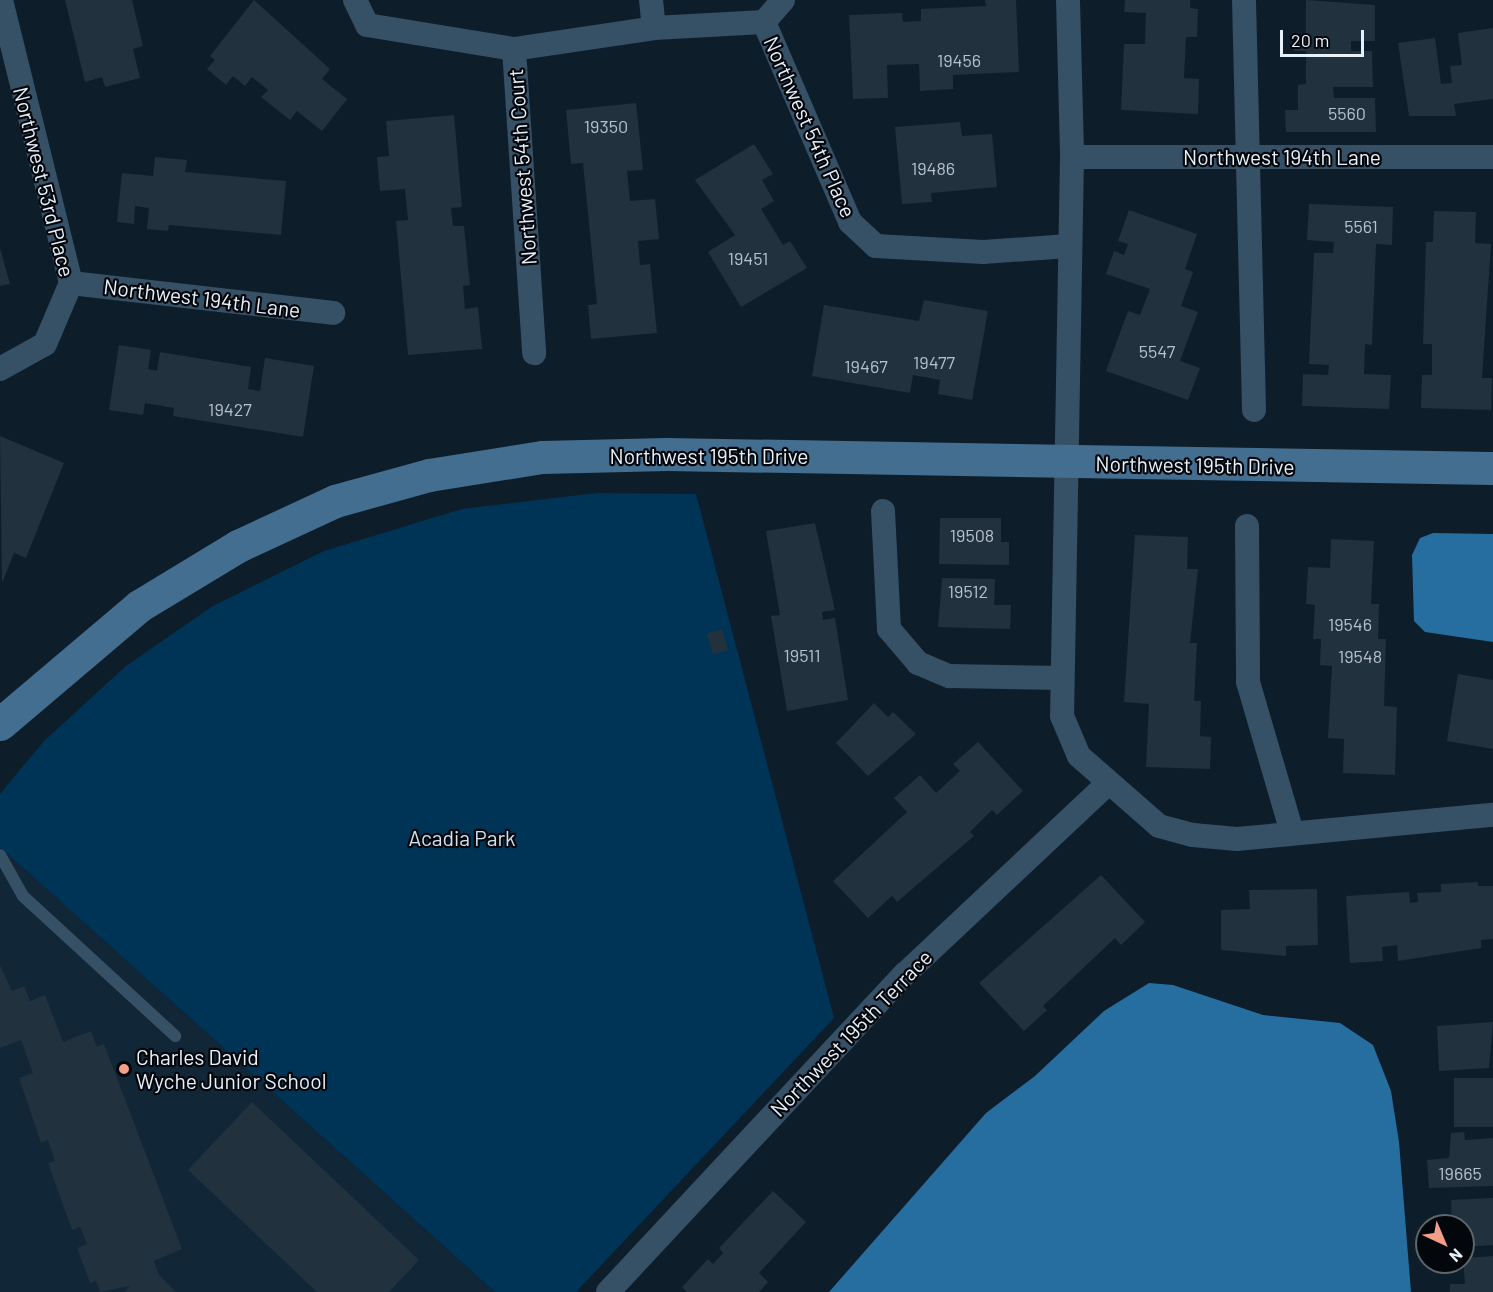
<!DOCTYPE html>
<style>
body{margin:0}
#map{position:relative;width:1493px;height:1292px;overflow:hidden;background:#0e1d2a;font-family:Barlow,sans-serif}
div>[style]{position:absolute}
.built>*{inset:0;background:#112637}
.green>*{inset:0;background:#003456}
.water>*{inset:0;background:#266da0}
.building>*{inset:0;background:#21313e;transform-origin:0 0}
.lane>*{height:12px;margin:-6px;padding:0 6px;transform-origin:6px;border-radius:6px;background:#365066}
.street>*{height:24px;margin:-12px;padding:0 12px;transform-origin:12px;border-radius:12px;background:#365066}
.secondary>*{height:33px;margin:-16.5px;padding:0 16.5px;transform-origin:16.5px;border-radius:16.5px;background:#436e90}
.dots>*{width:16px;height:16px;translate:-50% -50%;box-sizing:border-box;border:3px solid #03070c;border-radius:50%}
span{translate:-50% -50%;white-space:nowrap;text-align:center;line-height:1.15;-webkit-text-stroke:4.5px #03070c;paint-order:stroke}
.number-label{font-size:18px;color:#b6c1cb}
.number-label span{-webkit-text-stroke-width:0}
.street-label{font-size:21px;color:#e7f1fa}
.park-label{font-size:21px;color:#d0e1f0}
.poi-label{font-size:21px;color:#e7f1fa}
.left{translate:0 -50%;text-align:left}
.north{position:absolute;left:1415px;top:1214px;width:60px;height:60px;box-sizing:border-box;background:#03070c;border:2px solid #5e656b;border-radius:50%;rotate:136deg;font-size:16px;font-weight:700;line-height:24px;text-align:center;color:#e7f1fa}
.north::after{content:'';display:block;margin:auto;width:21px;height:27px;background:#f49e89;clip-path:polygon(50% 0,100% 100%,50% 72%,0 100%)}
.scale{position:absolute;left:1280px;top:30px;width:84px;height:27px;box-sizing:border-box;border:3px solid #e7f1fa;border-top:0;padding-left:8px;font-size:18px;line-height:21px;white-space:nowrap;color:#e7f1fa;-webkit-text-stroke:4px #03070c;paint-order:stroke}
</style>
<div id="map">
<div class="built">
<i style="clip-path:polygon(0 847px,495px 1292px,0 1292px)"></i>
</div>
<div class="green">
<i style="clip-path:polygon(597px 493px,696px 494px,834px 1018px,576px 1292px,495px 1292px,0 847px,0 794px,44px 741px,126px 666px,213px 606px,324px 551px,462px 509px)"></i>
</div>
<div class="water">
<i style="clip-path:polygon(1433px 533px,1493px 534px,1493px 642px,1425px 632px,1414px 621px,1412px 555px,1420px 538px)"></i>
<i style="clip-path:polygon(1149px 983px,1173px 985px,1263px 1015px,1340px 1023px,1373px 1045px,1391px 1091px,1399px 1142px,1411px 1292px,829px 1292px,986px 1113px,1035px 1076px,1104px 1011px)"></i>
</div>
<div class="building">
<i style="clip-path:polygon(65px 0,132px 0,143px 46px,133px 49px,140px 78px,105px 87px,102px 77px,85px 82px)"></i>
<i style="clip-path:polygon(254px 0,330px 69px,322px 79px,347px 99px,322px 131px,297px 111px,290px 120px,261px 97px,268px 90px,252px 77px,245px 86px,233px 76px,226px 85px,207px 69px,215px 60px,210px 56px)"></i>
<i style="clip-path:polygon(985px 0,1016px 0,1019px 72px,953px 75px,953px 89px,920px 91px,919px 64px,887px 65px,888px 98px,853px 99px,849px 15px,902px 13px,903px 22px,921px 21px,921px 9px,986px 6px)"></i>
<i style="clip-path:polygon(1125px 0,1190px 0,1190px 8px,1198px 9px,1197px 37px,1186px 37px,1184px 78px,1199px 79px,1198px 114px,1121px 110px,1124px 44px,1145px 44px,1146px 13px,1124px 12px)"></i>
<i style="clip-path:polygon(1306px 0,1375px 5px,1375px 41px,1351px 41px,1351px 51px,1372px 51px,1373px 87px,1333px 87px,1334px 98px,1375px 98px,1376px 132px,1286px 132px,1285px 110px,1298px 110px,1298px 85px,1306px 84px,1306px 51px,1294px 51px,1294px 37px,1306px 37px)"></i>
<i style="clip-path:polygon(1493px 28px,1493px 99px,1454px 104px,1456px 116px,1409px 116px,1398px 43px,1435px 38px,1441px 84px,1452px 83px,1450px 66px,1462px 65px,1458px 33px)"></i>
<i style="clip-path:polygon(636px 103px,643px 170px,627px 171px,630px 201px,655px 199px,659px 239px,638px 241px,640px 265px,650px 264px,657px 333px,591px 339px,588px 305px,597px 304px,583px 163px,571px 164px,566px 110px)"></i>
<i style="clip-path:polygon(454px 115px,462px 207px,451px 208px,453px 226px,464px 226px,470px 285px,463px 286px,465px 309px,478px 307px,482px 349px,408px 355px,396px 221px,408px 220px,405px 189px,380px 191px,377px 157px,389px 156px,386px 121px)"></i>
<i style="clip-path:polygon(960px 122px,962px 136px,992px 134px,997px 187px,931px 193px,932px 202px,902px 204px,895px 127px)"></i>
<i style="clip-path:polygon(754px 144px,773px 174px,762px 180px,774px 201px,761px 209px,783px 245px,790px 241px,807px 268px,741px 307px,708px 252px,735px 235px,695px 180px)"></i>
<i style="clip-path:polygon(155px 157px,187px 160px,185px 172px,286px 181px,281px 235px,169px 225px,168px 231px,147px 229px,149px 208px,135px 206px,134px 224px,117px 222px,122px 173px,153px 176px)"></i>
<i style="clip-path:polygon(1309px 204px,1393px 207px,1392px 245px,1376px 244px,1372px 345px,1365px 344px,1364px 374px,1391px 375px,1389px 409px,1302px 406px,1303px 374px,1328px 375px,1329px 365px,1309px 364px,1314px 253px,1333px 253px,1334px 242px,1307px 240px)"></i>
<i style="clip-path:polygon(1129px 210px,1197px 234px,1185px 269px,1193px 272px,1181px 306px,1198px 312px,1180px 361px,1200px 368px,1188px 400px,1106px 371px,1128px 311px,1140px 315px,1150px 289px,1106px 274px,1114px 251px,1124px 255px,1128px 244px,1118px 241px)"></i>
<i style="clip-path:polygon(1434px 211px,1476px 212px,1475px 243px,1491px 244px,1482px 378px,1492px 378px,1491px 410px,1421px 408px,1422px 375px,1432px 375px,1432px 344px,1423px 344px,1426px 242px,1433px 242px)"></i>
<i style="clip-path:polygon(0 248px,10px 284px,0 286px)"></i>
<i style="clip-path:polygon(924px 300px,988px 311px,972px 400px,938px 394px,940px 380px,913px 375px,910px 393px,812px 376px,824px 305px,919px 321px)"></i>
<i style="clip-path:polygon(119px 345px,151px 350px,148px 369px,157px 371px,160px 352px,251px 367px,248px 389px,260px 391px,265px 358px,314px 366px,303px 437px,173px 416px,174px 408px,145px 403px,143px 415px,109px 410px)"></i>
<i style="clip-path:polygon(0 436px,64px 463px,26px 558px,14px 553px,2px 583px)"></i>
<i style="clip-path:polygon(940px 518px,1001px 518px,1001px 542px,1009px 542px,1009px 565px,939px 564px)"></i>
<i style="clip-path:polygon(815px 523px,835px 610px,822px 612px,823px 620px,835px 618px,848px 700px,787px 711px,771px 616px,780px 615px,766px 531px)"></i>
<i style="clip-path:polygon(1135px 535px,1188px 537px,1187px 569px,1198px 569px,1190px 643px,1197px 643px,1194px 701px,1201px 701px,1200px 736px,1211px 737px,1210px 769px,1146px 767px,1149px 704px,1124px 702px)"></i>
<i style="clip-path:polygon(1331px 539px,1374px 541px,1371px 604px,1379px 604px,1378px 639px,1386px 639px,1384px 706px,1397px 707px,1395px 775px,1343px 773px,1344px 739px,1328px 738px,1332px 666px,1320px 665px,1321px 639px,1313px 639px,1315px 605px,1306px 604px,1308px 567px,1330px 568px)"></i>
<i style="clip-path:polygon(942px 578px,995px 579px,994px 605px,1011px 605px,1010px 629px,938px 627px)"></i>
<i style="left:722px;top:629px;width:22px;height:16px;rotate:74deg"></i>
<i style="clip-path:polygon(1458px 674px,1493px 680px,1493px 749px,1447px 741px)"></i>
<i style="clip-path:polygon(874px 703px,888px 717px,893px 712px,916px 734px,868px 776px,836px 743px)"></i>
<i style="clip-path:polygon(978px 742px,1023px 791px,997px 815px,992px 810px,970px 832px,974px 836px,897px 902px,892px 896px,868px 918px,833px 881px,907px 812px,894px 798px,920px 775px,936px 793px,960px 771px,953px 764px)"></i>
<i style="clip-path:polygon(1101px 875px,1145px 922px,1121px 945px,1115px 938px,1043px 1006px,1047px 1010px,1024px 1031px,979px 983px)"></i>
<i style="clip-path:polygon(1478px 882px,1478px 886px,1493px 886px,1493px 939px,1481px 940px,1481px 948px,1398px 961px,1397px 945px,1382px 947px,1383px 961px,1350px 963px,1346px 896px,1409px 892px,1410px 903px,1418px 902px,1417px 893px,1441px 892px,1441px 884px)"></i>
<i style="clip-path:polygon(1317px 889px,1318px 945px,1286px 946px,1286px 956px,1221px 950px,1221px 910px,1250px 909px,1249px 890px)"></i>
<i style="clip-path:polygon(0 965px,12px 991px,24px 986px,30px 1001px,45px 995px,63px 1042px,91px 1031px,97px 1047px,104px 1044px,182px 1249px,154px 1261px,159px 1275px,176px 1292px,124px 1292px,130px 1286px,100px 1292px,96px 1281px,90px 1283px,77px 1248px,87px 1244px,80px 1227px,72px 1230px,48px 1163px,55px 1161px,48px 1140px,41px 1143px,19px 1078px,33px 1073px,21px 1040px,0 1048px)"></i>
<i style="clip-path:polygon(1493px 1022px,1489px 1068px,1439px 1071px,1437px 1026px)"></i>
<i style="left:1493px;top:1078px;width:49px;height:39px;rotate:90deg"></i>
<i style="clip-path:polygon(252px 1102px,419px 1260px,389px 1292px,317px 1292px,188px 1170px)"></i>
<i style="clip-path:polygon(1464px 1132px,1465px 1140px,1493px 1138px,1493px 1186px,1429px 1188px,1427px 1160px,1449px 1158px,1451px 1133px)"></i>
<i style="clip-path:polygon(773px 1191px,806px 1222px,759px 1273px,768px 1282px,759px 1292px,687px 1292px,682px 1287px,708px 1259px,713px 1264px,723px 1253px,719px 1248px)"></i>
<i style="clip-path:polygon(1493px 1198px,1493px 1245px,1463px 1247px,1463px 1226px,1452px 1226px,1451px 1200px)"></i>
<i style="clip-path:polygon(1493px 1256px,1493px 1292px,1450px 1292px,1450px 1284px,1465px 1284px,1463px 1258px)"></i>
</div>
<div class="lane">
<i style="left:0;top:855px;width:47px;rotate:60.7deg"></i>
<i style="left:23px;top:896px;width:207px;rotate:42.6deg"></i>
</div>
<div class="street">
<i style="left:355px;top:0;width:28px;rotate:64deg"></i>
<i style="left:367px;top:25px;width:149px;rotate:9.3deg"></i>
<i style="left:514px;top:49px;width:142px;rotate:-8.5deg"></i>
<i style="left:654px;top:28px;width:110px;rotate:-3.1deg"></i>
<i style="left:651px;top:0;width:28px;rotate:84deg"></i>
<i style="left:1068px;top:0;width:157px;rotate:88.5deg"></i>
<i style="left:1072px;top:157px;width:559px;rotate:91.02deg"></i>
<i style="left:1062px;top:716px;width:43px;rotate:67deg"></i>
<i style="left:1079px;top:756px;width:106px;rotate:41.2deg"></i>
<i style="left:1159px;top:826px;width:35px;rotate:15deg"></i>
<i style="left:1193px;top:835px;width:44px;rotate:5.2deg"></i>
<i style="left:1237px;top:839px;width:257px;rotate:-5.4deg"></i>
<i style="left:1244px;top:0;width:410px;rotate:88.6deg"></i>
<i style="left:764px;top:22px;width:218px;rotate:66.7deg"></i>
<i style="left:850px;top:222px;width:35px;rotate:43deg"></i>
<i style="left:876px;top:246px;width:107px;rotate:3.2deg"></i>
<i style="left:983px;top:252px;width:86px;rotate:-4deg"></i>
<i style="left:764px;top:22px;width:29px;rotate:-49deg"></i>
<i style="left:514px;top:49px;width:305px;rotate:86.2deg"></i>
<i style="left:1072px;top:157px;width:421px"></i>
<i style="left:71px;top:283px;width:264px;rotate:6.5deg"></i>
<i style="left:0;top:369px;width:51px;rotate:-29.1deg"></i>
<i style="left:45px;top:344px;width:66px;rotate:-66.9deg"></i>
<i style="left:71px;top:283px;width:292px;rotate:-103.9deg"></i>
<i style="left:883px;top:511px;width:118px;rotate:87.1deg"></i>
<i style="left:889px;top:629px;width:45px;rotate:49.5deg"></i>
<i style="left:918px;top:663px;width:34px;rotate:23deg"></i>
<i style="left:949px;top:676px;width:113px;rotate:1deg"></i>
<i style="left:1247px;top:526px;width:156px;rotate:89.6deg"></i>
<i style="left:1248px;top:682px;width:156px;rotate:73.7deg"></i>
<i style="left:608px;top:1292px;width:435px;rotate:-47deg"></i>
<i style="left:905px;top:974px;width:276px;rotate:-43.2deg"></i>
</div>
<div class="secondary">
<i style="left:0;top:724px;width:182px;rotate:-40.3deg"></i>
<i style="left:139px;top:606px;width:116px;rotate:-31.2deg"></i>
<i style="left:238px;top:546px;width:107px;rotate:-24.9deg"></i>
<i style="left:335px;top:501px;width:98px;rotate:-15.5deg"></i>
<i style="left:429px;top:475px;width:114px;rotate:-9.1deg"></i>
<i style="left:542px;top:457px;width:124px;rotate:-1.4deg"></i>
<i style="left:666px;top:454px;width:827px;rotate:0.97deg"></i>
</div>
<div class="dots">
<i style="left:124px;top:1069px;background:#f49e89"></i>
</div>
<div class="number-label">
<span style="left:959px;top:60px">19456</span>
<span style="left:1347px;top:113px">5560</span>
<span style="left:606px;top:126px">19350</span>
<span style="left:933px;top:168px">19486</span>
<span style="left:1361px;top:226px">5561</span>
<span style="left:748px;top:258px">19451</span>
<span style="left:1157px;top:351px">5547</span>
<span style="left:934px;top:362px">19477</span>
<span style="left:866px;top:366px">19467</span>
<span style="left:230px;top:409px">19427</span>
<span style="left:972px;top:535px">19508</span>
<span style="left:968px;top:591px">19512</span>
<span style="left:1350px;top:624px">19546</span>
<span style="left:802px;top:655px">19511</span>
<span style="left:1360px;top:656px">19548</span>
<span style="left:1460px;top:1173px">19665</span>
</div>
<div class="street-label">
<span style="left:810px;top:127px;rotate:66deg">Northwest 54th Place</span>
<span style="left:1282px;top:157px">Northwest 194th Lane</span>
<span style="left:522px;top:167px;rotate:-94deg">Northwest 54th Court</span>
<span style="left:44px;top:182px;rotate:76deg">Northwest 53rd Place</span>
<span style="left:202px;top:298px;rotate:7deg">Northwest 194th Lane</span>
<span style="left:709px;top:456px">Northwest 195th Drive</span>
<span style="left:1195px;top:465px;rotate:1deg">Northwest 195th Drive</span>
<span style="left:851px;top:1033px;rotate:-46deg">Northwest 195th Terrace</span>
</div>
<div class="park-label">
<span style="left:462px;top:838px">Acadia Park</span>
</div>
<div class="poi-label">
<span class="left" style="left:136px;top:1069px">Charles David<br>Wyche Junior School</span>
</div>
<div class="north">N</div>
<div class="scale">20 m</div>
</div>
